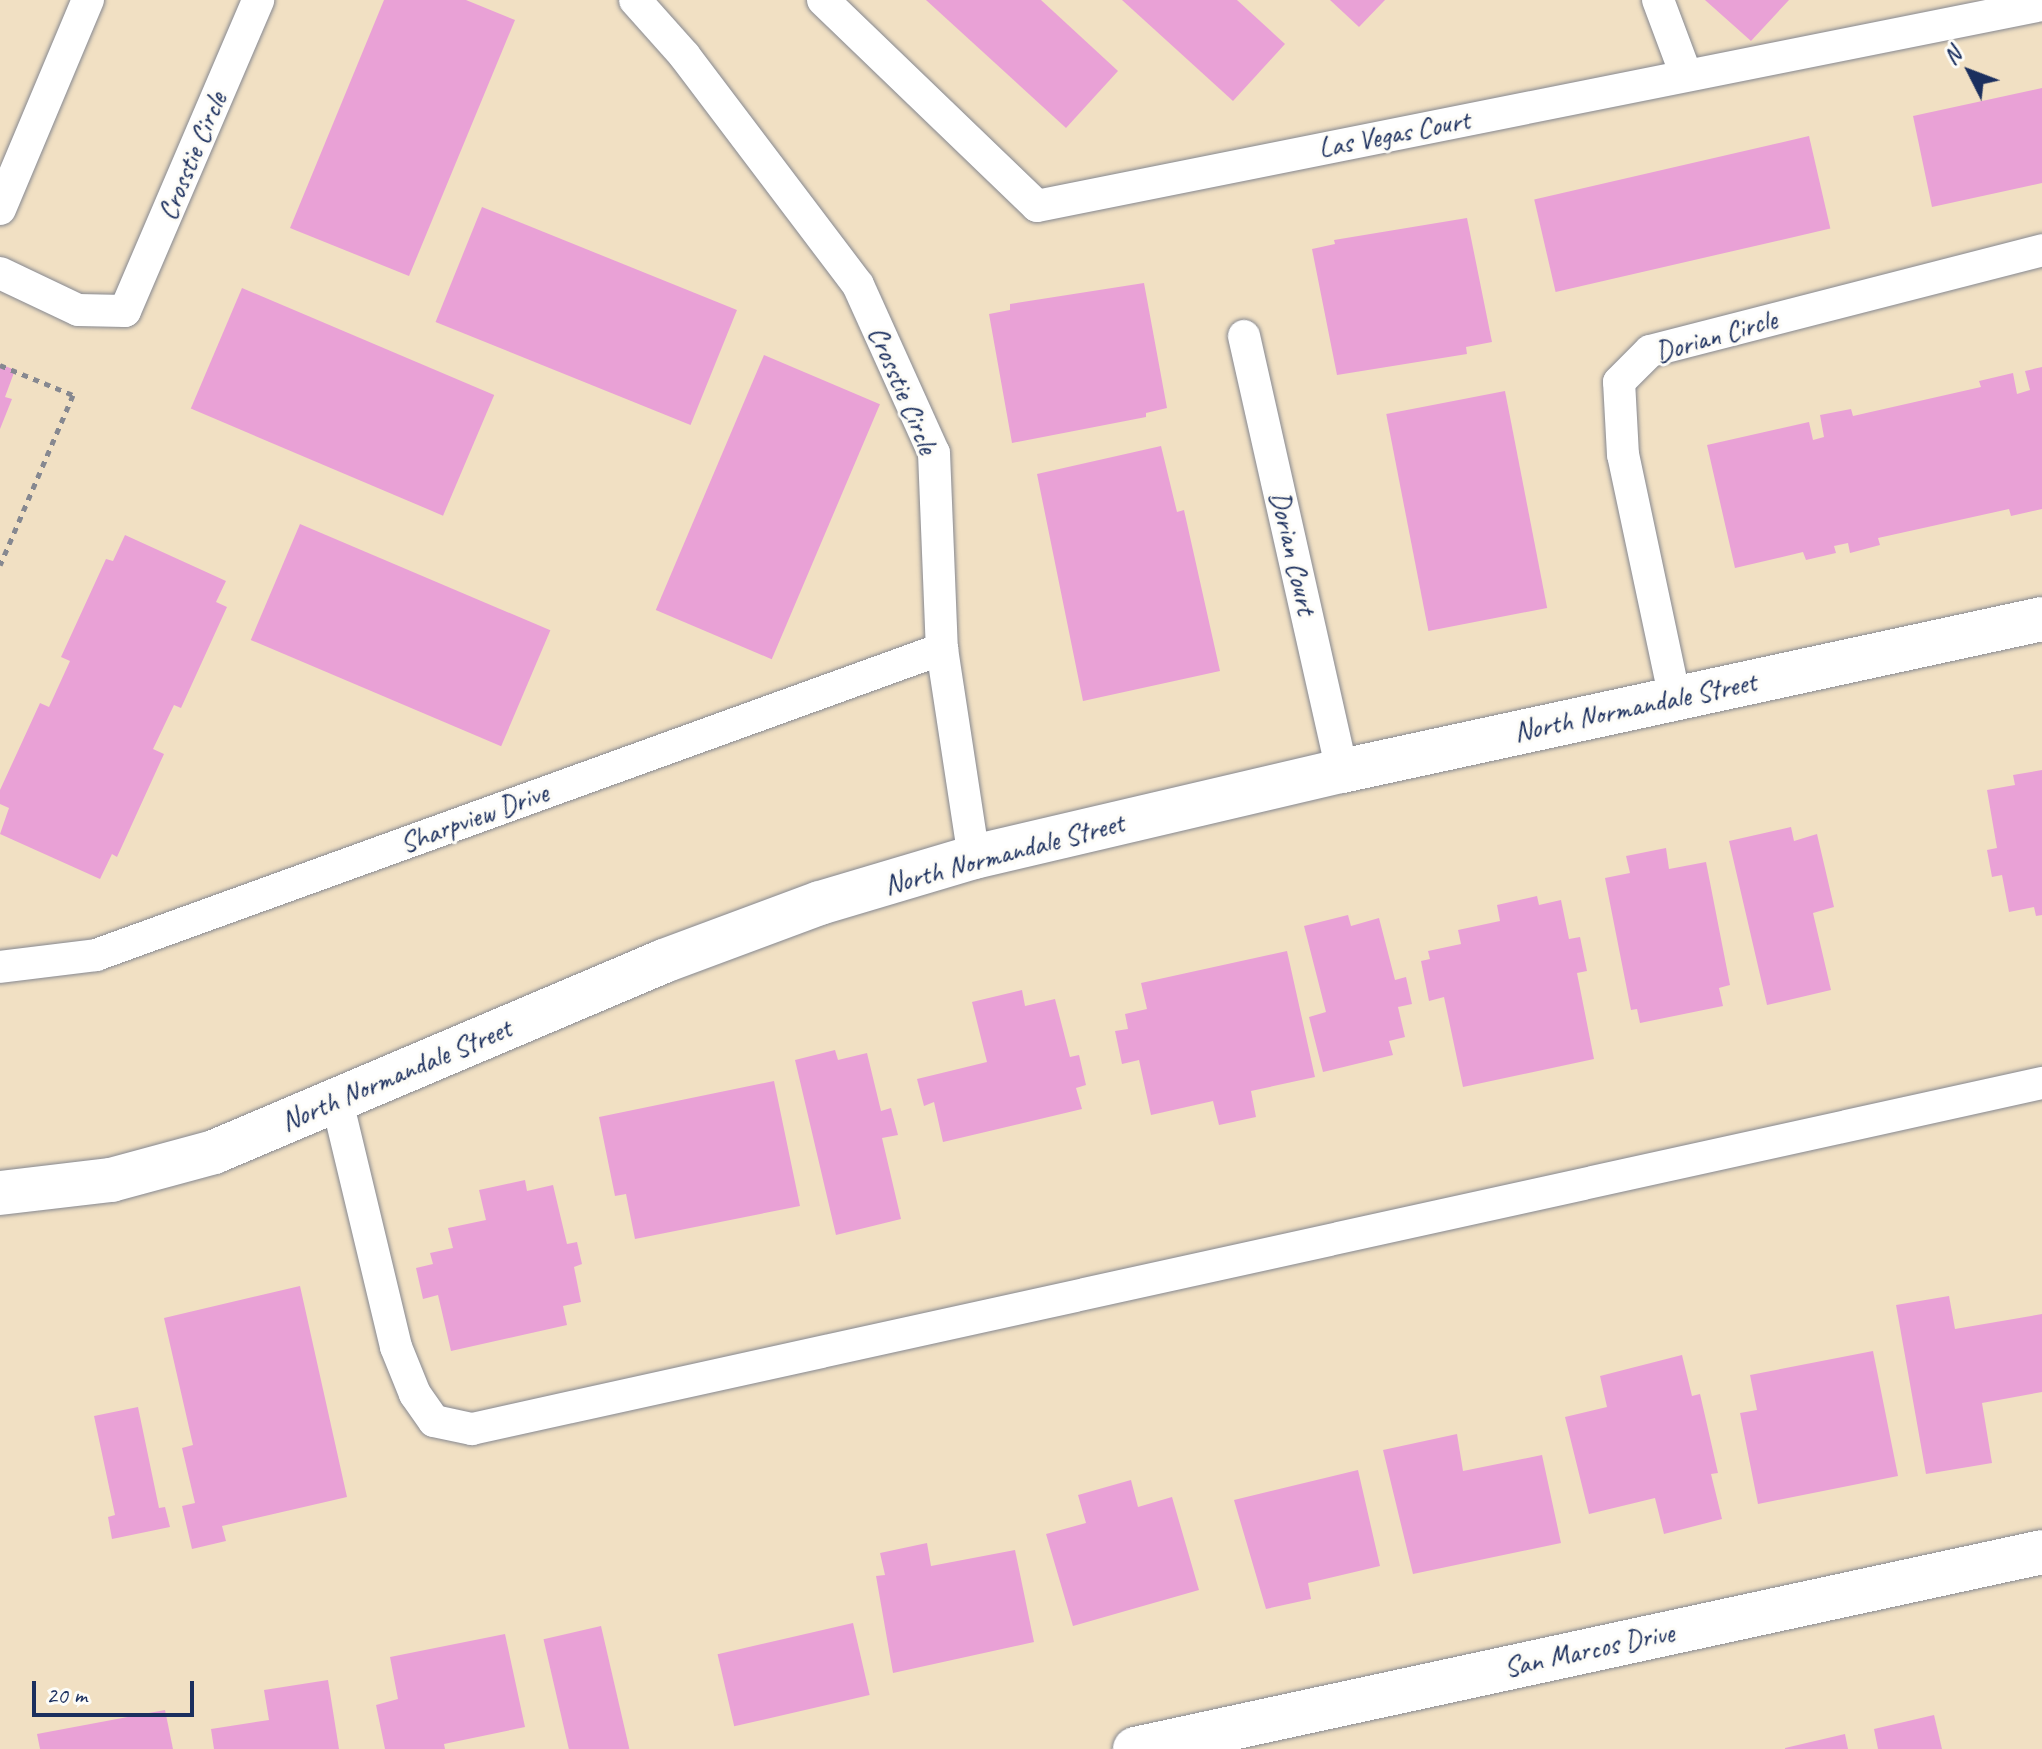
<!DOCTYPE html>
<style>
body{margin:0}
#map{position:relative;width:2042px;height:1749px;overflow:hidden;background:#f1e0c3;font-family:Caveat,sans-serif}
div>[style]{position:absolute}
.building>*{inset:0;background:#e9a1d6;transform-origin:0 0}
.path>*{height:5px;margin-top:-2.5px;transform-origin:0;background:repeating-linear-gradient(90deg,#868890 0 6px,transparent 0 12px)}
.roads{filter:drop-shadow(0 0 2px #868890) drop-shadow(0 0 2px #868890)}
.service>*{height:32px;margin:-16px;padding:0 16px;transform-origin:16px;border-radius:16px;background:#fff}
.minor>*{height:44px;margin:-22px;padding:0 22px;transform-origin:22px;border-radius:22px;background:#fff}
.tertiary>*{height:44px;margin:-22px;padding:0 22px;transform-origin:22px;border-radius:22px;background:#fff}
span{translate:-50% -50%;white-space:nowrap;text-align:center;line-height:1.15;-webkit-text-stroke:6px #fdfcf7;paint-order:stroke}
.street-label{font-size:28px;color:#1b2f5e}
.north{position:absolute;left:1930px;top:32px;width:80px;height:80px;-webkit-text-stroke:6px #fdfcf7;paint-order:stroke;rotate:312deg;font-size:22px;font-weight:700;line-height:32px;text-align:center;color:#1b2f5e}
.north::after{content:'';display:block;margin:auto;width:28px;height:36px;background:#1b2f5e;clip-path:polygon(50% 0,100% 100%,50% 72%,0 100%)}
.scale{position:absolute;left:32px;top:1681px;width:162px;height:36px;box-sizing:border-box;border:4px solid #1b2f5e;border-top:0;padding-left:10px;font-size:24px;line-height:28px;white-space:nowrap;color:#1b2f5e;-webkit-text-stroke:6px #fdfcf7;paint-order:stroke}
</style>
<div id="map">
<div class="building">
<i style="clip-path:polygon(384px 0,466px 0,515px 20px,409px 276px,290px 228px)"></i>
<i style="clip-path:polygon(926px 0,1041px 0,1118px 71px,1066px 128px)"></i>
<i style="clip-path:polygon(1122px 0,1237px 0,1285px 44px,1233px 101px)"></i>
<i style="clip-path:polygon(1330px 0,1385px 0,1359px 27px)"></i>
<i style="clip-path:polygon(1705px 0,1789px 0,1751px 41px)"></i>
<i style="clip-path:polygon(2042px 88px,2042px 183px,1932px 207px,1913px 116px)"></i>
<i style="left:1809px;top:136px;width:95px;height:282px;rotate:77deg"></i>
<i style="left:482px;top:207px;width:275px;height:124px;rotate:22deg"></i>
<i style="clip-path:polygon(1467px 218px,1492px 342px,1466px 347px,1467px 354px,1337px 375px,1312px 249px,1335px 244px,1334px 240px)"></i>
<i style="clip-path:polygon(1144px 283px,1167px 408px,1146px 413px,1146px 417px,1012px 443px,989px 314px,1010px 310px,1010px 304px)"></i>
<i style="left:242px;top:288px;width:274px;height:131px;rotate:23deg"></i>
<i style="left:764px;top:355px;width:126px;height:277px;rotate:23deg"></i>
<i style="clip-path:polygon(0 364px,15px 370px,5px 397px,12px 399px,0 429px)"></i>
<i style="clip-path:polygon(2042px 367px,2042px 509px,2011px 516px,2009px 509px,1878px 538px,1880px 545px,1850px 553px,1848px 543px,1834px 546px,1836px 553px,1806px 560px,1803px 552px,1735px 568px,1707px 445px,1809px 422px,1813px 440px,1824px 437px,1820px 415px,1851px 409px,1853px 416px,1981px 387px,1979px 381px,2013px 373px,2017px 394px,2030px 390px,2025px 371px)"></i>
<i style="left:1505px;top:391px;width:221px;height:121px;rotate:79deg"></i>
<i style="clip-path:polygon(1161px 446px,1177px 512px,1184px 510px,1220px 671px,1083px 701px,1037px 474px)"></i>
<i style="left:300px;top:524px;width:272px;height:126px;rotate:23deg"></i>
<i style="clip-path:polygon(125px 535px,226px 581px,216px 602px,227px 607px,181px 708px,174px 705px,153px 749px,164px 754px,117px 857px,112px 854px,100px 879px,0 834px,9px 808px,0 804px,0 790px,40px 703px,49px 707px,70px 661px,61px 657px,106px 559px,113px 561px)"></i>
<i style="clip-path:polygon(2042px 770px,2042px 915px,2036px 916px,2034px 907px,2009px 912px,2002px 875px,1992px 877px,1987px 850px,1997px 848px,1987px 790px,2015px 785px,2013px 775px)"></i>
<i style="clip-path:polygon(1791px 827px,1794px 841px,1817px 834px,1834px 907px,1813px 913px,1831px 990px,1767px 1005px,1729px 841px)"></i>
<i style="clip-path:polygon(1666px 848px,1669px 869px,1706px 862px,1730px 985px,1719px 988px,1723px 1006px,1640px 1023px,1637px 1009px,1631px 1010px,1605px 878px,1630px 873px,1626px 856px)"></i>
<i style="clip-path:polygon(1537px 896px,1539px 905px,1561px 900px,1569px 939px,1580px 937px,1587px 971px,1577px 973px,1594px 1059px,1463px 1087px,1444px 997px,1429px 1001px,1421px 961px,1430px 959px,1428px 951px,1461px 944px,1458px 930px,1500px 921px,1497px 905px)"></i>
<i style="clip-path:polygon(1348px 915px,1351px 926px,1379px 918px,1395px 980px,1406px 977px,1412px 1004px,1398px 1007px,1405px 1037px,1389px 1041px,1393px 1055px,1323px 1072px,1309px 1017px,1326px 1012px,1304px 926px)"></i>
<i style="clip-path:polygon(1287px 951px,1315px 1077px,1251px 1091px,1256px 1117px,1219px 1125px,1213px 1101px,1151px 1115px,1139px 1060px,1122px 1064px,1115px 1031px,1128px 1029px,1125px 1014px,1147px 1009px,1141px 983px)"></i>
<i style="clip-path:polygon(1022px 990px,1025px 1006px,1055px 999px,1070px 1057px,1079px 1055px,1086px 1085px,1076px 1088px,1082px 1109px,943px 1142px,934px 1102px,924px 1106px,917px 1079px,987px 1062px,972px 1002px)"></i>
<i style="clip-path:polygon(835px 1050px,838px 1060px,867px 1053px,881px 1111px,891px 1108px,898px 1135px,882px 1138px,901px 1219px,836px 1235px,795px 1060px)"></i>
<i style="clip-path:polygon(774px 1081px,800px 1206px,635px 1239px,626px 1194px,615px 1196px,599px 1117px)"></i>
<i style="clip-path:polygon(525px 1180px,527px 1191px,553px 1185px,567px 1244px,577px 1242px,582px 1264px,574px 1267px,581px 1302px,563px 1306px,567px 1325px,451px 1351px,438px 1295px,423px 1299px,416px 1268px,433px 1264px,430px 1253px,453px 1248px,448px 1228px,486px 1220px,479px 1190px)"></i>
<i style="clip-path:polygon(300px 1286px,347px 1497px,222px 1526px,226px 1541px,192px 1549px,182px 1506px,195px 1503px,182px 1448px,193px 1445px,164px 1318px)"></i>
<i style="clip-path:polygon(1949px 1296px,1955px 1329px,2042px 1314px,2042px 1392px,1982px 1403px,1992px 1463px,1926px 1474px,1896px 1305px)"></i>
<i style="clip-path:polygon(1873px 1351px,1898px 1476px,1758px 1504px,1740px 1413px,1757px 1410px,1750px 1375px)"></i>
<i style="clip-path:polygon(1682px 1355px,1692px 1396px,1700px 1394px,1718px 1473px,1711px 1474px,1722px 1519px,1664px 1534px,1655px 1498px,1589px 1514px,1565px 1417px,1607px 1407px,1600px 1376px)"></i>
<i style="clip-path:polygon(138px 1407px,159px 1508px,165px 1507px,170px 1527px,112px 1539px,108px 1517px,115px 1515px,94px 1416px)"></i>
<i style="clip-path:polygon(1457px 1434px,1463px 1471px,1542px 1455px,1561px 1543px,1413px 1574px,1383px 1450px)"></i>
<i style="clip-path:polygon(1358px 1470px,1380px 1566px,1308px 1583px,1311px 1599px,1266px 1609px,1234px 1500px)"></i>
<i style="clip-path:polygon(1131px 1480px,1138px 1507px,1172px 1497px,1199px 1590px,1073px 1626px,1046px 1534px,1086px 1523px,1078px 1495px)"></i>
<i style="clip-path:polygon(927px 1543px,931px 1566px,1015px 1550px,1034px 1642px,893px 1673px,876px 1576px,885px 1575px,880px 1553px)"></i>
<i style="left:853px;top:1623px;width:74px;height:139px;rotate:77deg"></i>
<i style="left:601px;top:1626px;width:126px;height:59px;rotate:77deg"></i>
<i style="clip-path:polygon(505px 1634px,525px 1727px,444px 1744px,445px 1749px,385px 1749px,376px 1705px,398px 1699px,390px 1657px)"></i>
<i style="clip-path:polygon(328px 1680px,339px 1749px,214px 1749px,211px 1729px,269px 1720px,264px 1690px)"></i>
<i style="clip-path:polygon(165px 1710px,173px 1749px,40px 1749px,37px 1734px)"></i>
<i style="clip-path:polygon(1934px 1715px,1942px 1749px,1878px 1749px,1874px 1729px)"></i>
<i style="clip-path:polygon(1845px 1734px,1848px 1749px,1785px 1749px,1785px 1748px)"></i>
</div>
<div class="path">
<i style="left:0;top:365px;width:79px;rotate:22.3deg"></i>
<i style="left:73px;top:395px;width:185px;rotate:113.2deg"></i>
</div>
<div class="roads">
<div class="service">
<i style="left:635px;top:0;width:74px;rotate:48.3deg"></i>
<i style="left:684px;top:55px;width:288px;rotate:52.9deg"></i>
<i style="left:858px;top:285px;width:184px;rotate:65.7deg"></i>
<i style="left:934px;top:453px;width:196px;rotate:87.7deg"></i>
<i style="left:942px;top:649px;width:210px;rotate:81.3deg"></i>
<i style="left:823px;top:0;width:297px;rotate:43.9deg"></i>
<i style="left:1037px;top:206px;width:1025px;rotate:-11.31deg"></i>
<i style="left:1658px;top:0;width:80px;rotate:69.5deg"></i>
<i style="left:0;top:209px;width:227px;rotate:-67.2deg"></i>
<i style="left:0;top:273px;width:86px;rotate:25.4deg"></i>
<i style="left:78px;top:310px;width:47px;rotate:1.2deg"></i>
<i style="left:125px;top:311px;width:338px;rotate:-66.8deg"></i>
<i style="left:1244px;top:336px;width:446px;rotate:77.3deg"></i>
<i style="left:1675px;top:699px;width:249px;rotate:-102deg"></i>
<i style="left:1623px;top:455px;width:73px;rotate:-93.1deg"></i>
<i style="left:1619px;top:382px;width:44px;rotate:-45deg"></i>
<i style="left:1650px;top:351px;width:405px;rotate:-14.4deg"></i>
<i style="left:0;top:967px;width:97px;rotate:-7.1deg"></i>
<i style="left:96px;top:955px;width:900px;rotate:-19.89deg"></i>
<i style="left:337px;top:1101px;width:253px;rotate:76.5deg"></i>
<i style="left:396px;top:1347px;width:51px;rotate:68deg"></i>
<i style="left:415px;top:1394px;width:33px;rotate:55deg"></i>
<i style="left:434px;top:1421px;width:39px;rotate:12deg"></i>
<i style="left:472px;top:1429px;width:1608px;rotate:-12.43deg"></i>
</div>
<div class="minor">
<i style="left:1135px;top:1749px;width:928px;rotate:-12.25deg"></i>
</div>
<div class="tertiary">
<i style="left:0;top:1193px;width:112px;rotate:-6.7deg"></i>
<i style="left:111px;top:1180px;width:107px;rotate:-15.2deg"></i>
<i style="left:214px;top:1152px;width:489px;rotate:-23deg"></i>
<i style="left:664px;top:961px;width:166px;rotate:-20.4deg"></i>
<i style="left:820px;top:903px;width:161px;rotate:-16.6deg"></i>
<i style="left:974px;top:857px;width:378px;rotate:-13.2deg"></i>
<i style="left:1342px;top:771px;width:716px;rotate:-12.25deg"></i>
</div>
</div>
<div class="street-label">
<span style="left:1394px;top:134px;rotate:-11deg">Las Vegas Court</span>
<span style="left:192px;top:156px;rotate:-67deg">Crosstie Circle</span>
<span style="left:1716px;top:336px;rotate:-16deg">Dorian Circle</span>
<span style="left:903px;top:390px;rotate:67deg">Crosstie Circle</span>
<span style="left:1293px;top:553px;rotate:77deg">Dorian Court</span>
<span style="left:1635px;top:707px;rotate:-12deg">North Normandale Street</span>
<span style="left:474px;top:818px;rotate:-20deg">Sharpview Drive</span>
<span style="left:1004px;top:854px;rotate:-15deg">North Normandale Street</span>
<span style="left:396px;top:1075px;rotate:-23deg">North Normandale Street</span>
<span style="left:1589px;top:1650px;rotate:-12deg">San Marcos Drive</span>
</div>
<div class="north">N</div>
<div class="scale">20 m</div>
</div>
